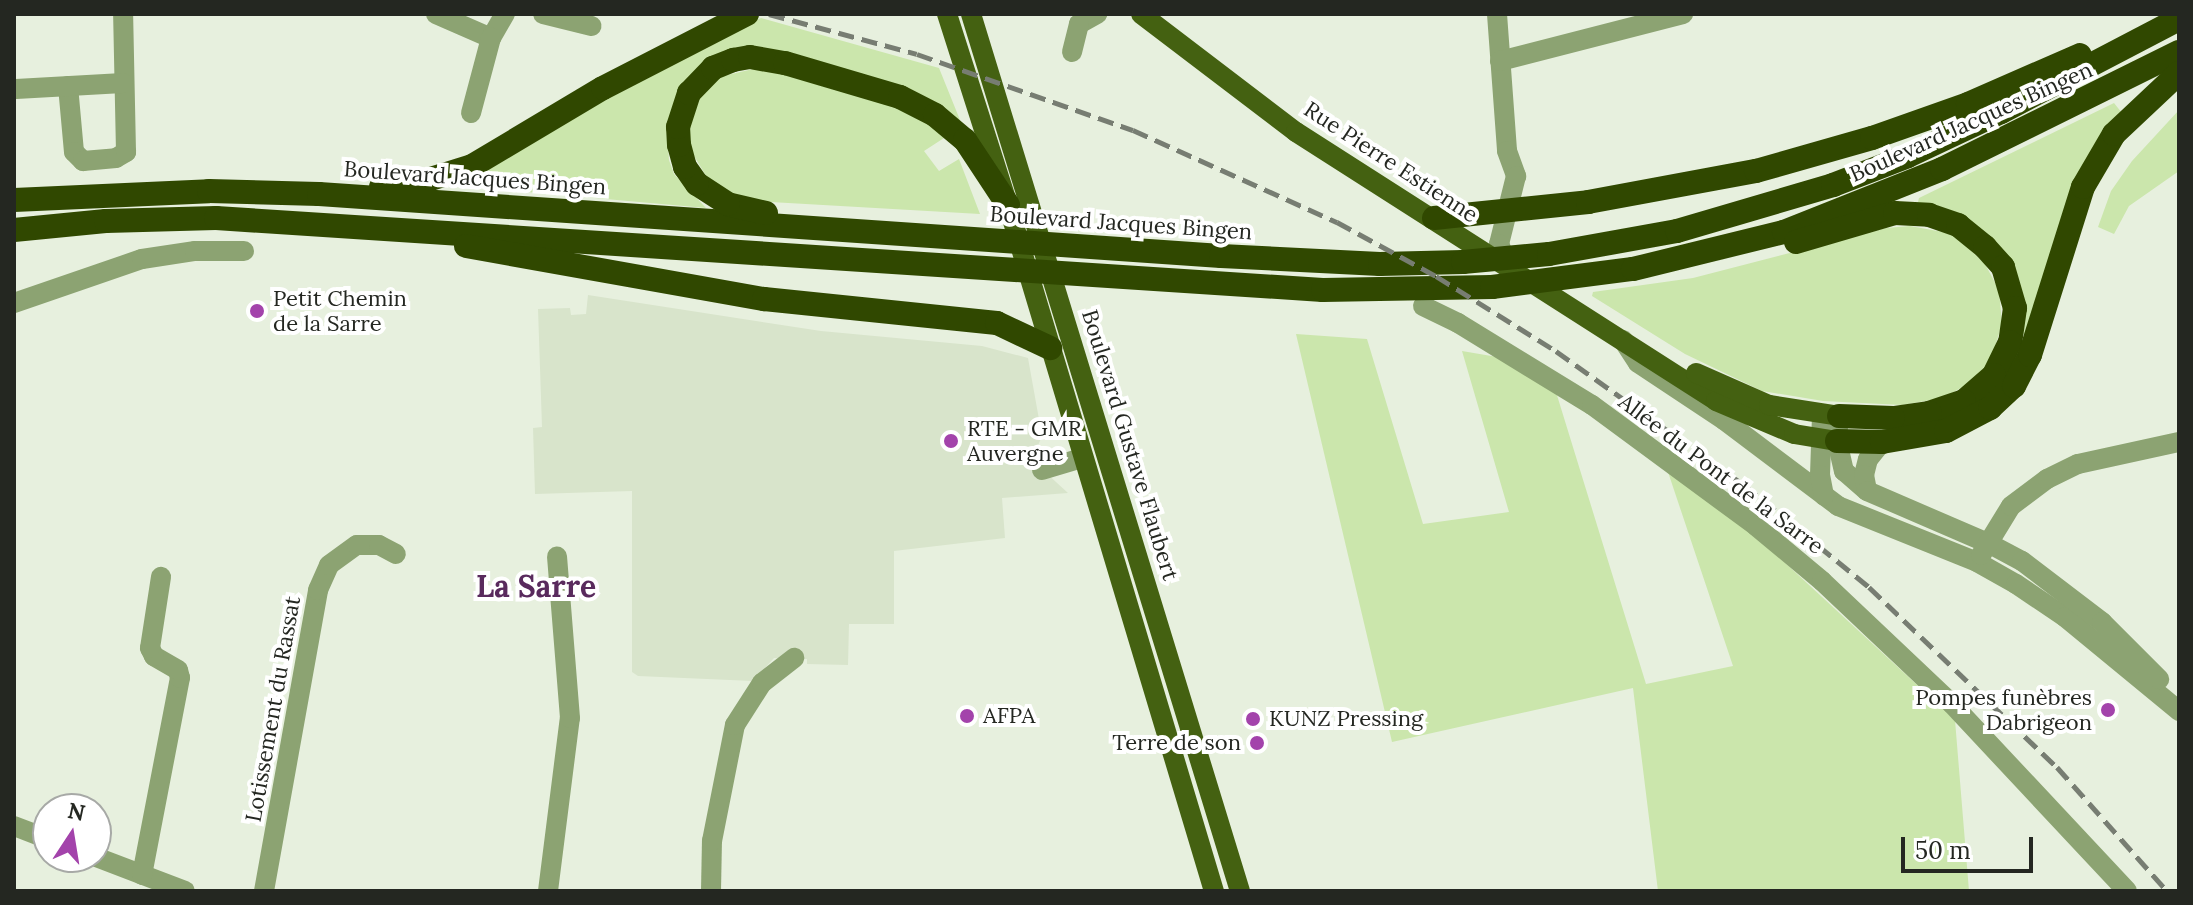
<!DOCTYPE html>
<meta charset="utf-8">
<style>
body{margin:0}
#map{position:relative;width:2193px;height:905px;overflow:hidden;background:#e7f0de;font-family:Lora,serif}
div>[style]{position:absolute}
.built>*{inset:0;background:#d8e4cb}
.green>*{inset:0;background:#cbe6ac}
.minor>*{height:20px;margin:-10px;padding:0 10px;transform-origin:10px;border-radius:10px;background:#8ca372}
.major>*{height:20px;margin:-10px;padding:0 10px;transform-origin:10px;border-radius:10px;background:#446111}
.highway>*{height:24px;margin:-12px;padding:0 12px;transform-origin:12px;border-radius:12px;background:#304800}
.rail>*{height:5px;margin-top:-2.5px;transform-origin:0;background:repeating-linear-gradient(90deg,#777d72 0 16px,transparent 0 24px)}
.dots>*{width:22px;height:22px;translate:-50% -50%;box-sizing:border-box;border:4px solid #fff;border-radius:50%}
span{translate:-50% -50%;white-space:nowrap;text-align:center;line-height:1.15;-webkit-text-stroke:8px #fff;paint-order:stroke}
.street-label{font-size:22px;color:#242721}
.poi-label{font-size:22px;color:#242721}
.left{translate:0 -50%;text-align:left}
.right{translate:-100% -50%;text-align:right}
.district-label{font-size:30px;color:#592a5d;font-weight:700}
.frame{position:absolute;inset:0;border:16px solid #242721;pointer-events:none}
.north{position:absolute;left:32px;top:793px;width:80px;height:80px;box-sizing:border-box;background:#fff;border:2px solid #a7a9a6;border-radius:50%;rotate:12deg;font-size:22px;font-weight:700;line-height:32px;text-align:center;color:#242721}
.north::after{content:'';display:block;margin:auto;width:28px;height:36px;background:#a343ab;clip-path:polygon(50% 0,100% 100%,50% 72%,0 100%)}
.scale{position:absolute;left:1901px;top:837px;width:132px;height:36px;box-sizing:border-box;border:4px solid #242721;border-top:0;padding-left:10px;font-size:24px;line-height:28px;white-space:nowrap;color:#242721;-webkit-text-stroke:6px #fff;paint-order:stroke}
</style>
<div id="map">
<div class="built">
<i style="clip-path:polygon(588px 295px,821px 331px,982px 346px,1028px 358px,1042px 436px,1032px 460px,1068px 493px,1002px 498px,1005px 538px,894px 551px,894px 624px,849px 624px,848px 665px,807px 664px,807px 659px,774px 658px,753px 681px,638px 676px,632px 672px,632px 491px,535px 494px,533px 428px,542px 427px,538px 309px,570px 308px,571px 315px,586px 314px)"></i>
</div>
<div class="green">
<i style="clip-path:polygon(761px 18px,939px 68px,960px 120px,742px 49px,667px 133px,669px 160px,674px 174px,706px 208px,461px 186px,594px 100px)"></i>
<i style="clip-path:polygon(753px 69px,785px 72px,889px 102px,921px 117px,944px 138px,924px 151px,939px 171px,959px 159px,980px 214px,754px 201px,742px 199px,708px 179px,691px 151px,688px 128px,695px 101px,719px 77px)"></i>
<i style="clip-path:polygon(2114px 103px,2122px 113px,2028px 336px,2019px 333px,2021px 294px,1918px 202px,1919px 198px)"></i>
<i style="clip-path:polygon(2179px 110px,2179px 171px,2129px 206px,2114px 234px,2098px 227px,2111px 191px,2132px 161px)"></i>
<i style="clip-path:polygon(1910px 226px,1954px 234px,1985px 264px,1999px 290px,2002px 324px,1990px 363px,1975px 380px,1943px 398px,1902px 405px,1823px 401px,1762px 391px,1685px 354px,1592px 296px,1593px 292px,1693px 278px,1886px 228px)"></i>
<i style="clip-path:polygon(1296px 334px,1367px 339px,1423px 524px,1509px 512px,1462px 351px,1503px 358px,1556px 392px,1646px 684px,1733px 666px,1668px 472px,1743px 524px,1955px 720px,1969px 891px,1658px 891px,1633px 688px,1392px 742px)"></i>
</div>
<div class="minor">
<i style="left:436px;top:14px;width:60px;rotate:23.6deg"></i>
<i style="left:491px;top:38px;width:28px;rotate:-60deg"></i>
<i style="left:543px;top:14px;width:50px;rotate:13.8deg"></i>
<i style="left:1497px;top:14px;width:137px;rotate:85.8deg"></i>
<i style="left:1507px;top:151px;width:27px;rotate:70deg"></i>
<i style="left:1516px;top:176px;width:70px;rotate:104deg"></i>
<i style="left:1499px;top:244px;width:24px;rotate:66deg"></i>
<i style="left:1079px;top:24px;width:21px;rotate:-29deg"></i>
<i style="left:1072px;top:52px;width:29px;rotate:-76deg"></i>
<i style="left:1500px;top:61px;width:189px;rotate:-14.4deg"></i>
<i style="left:68px;top:86px;width:66px;rotate:84.8deg"></i>
<i style="left:74px;top:152px;width:13px;rotate:45deg"></i>
<i style="left:83px;top:161px;width:33px;rotate:-5deg"></i>
<i style="left:116px;top:158px;width:12px;rotate:-31deg"></i>
<i style="left:126px;top:152px;width:138px;rotate:-91.2deg"></i>
<i style="left:16px;top:89px;width:107px;rotate:-3.2deg"></i>
<i style="left:471px;top:113px;width:78px;rotate:-75.1deg"></i>
<i style="left:14px;top:303px;width:135px;rotate:-19deg"></i>
<i style="left:142px;top:259px;width:54px;rotate:-8.6deg"></i>
<i style="left:195px;top:251px;width:49px"></i>
<i style="left:1423px;top:306px;width:39px;rotate:26deg"></i>
<i style="left:1458px;top:323px;width:157px;rotate:31.5deg"></i>
<i style="left:1592px;top:405px;width:204px;rotate:36.4deg"></i>
<i style="left:1756px;top:526px;width:86px;rotate:39.8deg"></i>
<i style="left:1822px;top:581px;width:179px;rotate:43.4deg"></i>
<i style="left:1952px;top:704px;width:256px;rotate:46.9deg"></i>
<i style="left:1623px;top:340px;width:27px;rotate:57deg"></i>
<i style="left:1638px;top:363px;width:103px;rotate:33.5deg"></i>
<i style="left:1724px;top:420px;width:143px;rotate:37deg"></i>
<i style="left:1838px;top:506px;width:150px;rotate:21.9deg"></i>
<i style="left:1977px;top:562px;width:45px;rotate:29.4deg"></i>
<i style="left:2016px;top:584px;width:59px;rotate:34deg"></i>
<i style="left:2065px;top:617px;width:148px;rotate:39.5deg"></i>
<i style="left:1822px;top:415px;width:60px;rotate:91.9deg"></i>
<i style="left:1820px;top:475px;width:21px;rotate:79deg"></i>
<i style="left:1838px;top:427px;width:14px;rotate:94deg"></i>
<i style="left:1837px;top:441px;width:31px;rotate:77deg"></i>
<i style="left:1844px;top:471px;width:30px;rotate:41deg"></i>
<i style="left:1882px;top:442px;width:22px;rotate:129deg"></i>
<i style="left:1868px;top:459px;width:16px;rotate:104deg"></i>
<i style="left:1864px;top:475px;width:16px;rotate:79deg"></i>
<i style="left:1867px;top:491px;width:132px;rotate:23.3deg"></i>
<i style="left:1988px;top:543px;width:38px;rotate:28deg"></i>
<i style="left:2022px;top:561px;width:101px;rotate:37.3deg"></i>
<i style="left:2102px;top:622px;width:81px;rotate:45deg"></i>
<i style="left:1042px;top:470px;width:42px;rotate:-16.7deg"></i>
<i style="left:1981px;top:555px;width:57px;rotate:-58.5deg"></i>
<i style="left:2011px;top:506px;width:45px;rotate:-36.9deg"></i>
<i style="left:2047px;top:479px;width:34px;rotate:-26deg"></i>
<i style="left:2078px;top:464px;width:103px;rotate:-12.3deg"></i>
<i style="left:14px;top:826px;width:36px;rotate:21deg"></i>
<i style="left:96px;top:857px;width:95px;rotate:20.9deg"></i>
<i style="left:142px;top:875px;width:201px;rotate:-79.1deg"></i>
<i style="left:180px;top:678px;width:8px;rotate:-104deg"></i>
<i style="left:178px;top:670px;width:28px;rotate:-150deg"></i>
<i style="left:154px;top:656px;width:9px;rotate:-117deg"></i>
<i style="left:150px;top:648px;width:72px;rotate:-81.2deg"></i>
<i style="left:264px;top:891px;width:306px;rotate:-79.8deg"></i>
<i style="left:318px;top:590px;width:27px;rotate:-66deg"></i>
<i style="left:329px;top:565px;width:34px;rotate:-36deg"></i>
<i style="left:357px;top:545px;width:22px"></i>
<i style="left:379px;top:545px;width:19px;rotate:28deg"></i>
<i style="left:548px;top:891px;width:174px;rotate:-82.8deg"></i>
<i style="left:570px;top:718px;width:162px;rotate:-94.6deg"></i>
<i style="left:711px;top:891px;width:50px;rotate:-88.9deg"></i>
<i style="left:712px;top:841px;width:118px;rotate:-78.8deg"></i>
<i style="left:735px;top:725px;width:50px;rotate:-57.3deg"></i>
<i style="left:762px;top:683px;width:41px;rotate:-38deg"></i>
</div>
<div class="major">
<i style="left:947px;top:14px;width:201px;rotate:72.3deg"></i>
<i style="left:1008px;top:205px;width:716px;rotate:73.29deg"></i>
<i style="left:971px;top:14px;width:917px;rotate:72.95deg"></i>
<i style="left:1141px;top:14px;width:195px;rotate:37.3deg"></i>
<i style="left:1296px;top:132px;width:499px;rotate:32.6deg"></i>
<i style="left:1716px;top:401px;width:85px;rotate:22.9deg"></i>
<i style="left:1794px;top:434px;width:44px;rotate:9.2deg"></i>
<i style="left:1696px;top:373px;width:80px;rotate:23.7deg"></i>
<i style="left:1769px;top:405px;width:71px;rotate:8.9deg"></i>
</div>
<div class="highway">
<i style="left:381px;top:187px;width:40px;rotate:-7.1deg"></i>
<i style="left:421px;top:182px;width:53px;rotate:-17.4deg"></i>
<i style="left:472px;top:166px;width:152px;rotate:-30.8deg"></i>
<i style="left:603px;top:88px;width:162px;rotate:-27.2deg"></i>
<i style="left:14px;top:200px;width:195px;rotate:-2.6deg"></i>
<i style="left:209px;top:191px;width:110px;rotate:1.6deg"></i>
<i style="left:319px;top:194px;width:904px;rotate:3.93deg"></i>
<i style="left:1221px;top:256px;width:159px;rotate:2.9deg"></i>
<i style="left:1380px;top:264px;width:83px;rotate:-1.4deg"></i>
<i style="left:1463px;top:262px;width:86px;rotate:-5.3deg"></i>
<i style="left:1549px;top:254px;width:130px;rotate:-10.2deg"></i>
<i style="left:1677px;top:231px;width:163px;rotate:-16.4deg"></i>
<i style="left:1833px;top:185px;width:80px;rotate:-21.1deg"></i>
<i style="left:1908px;top:156px;width:103px;rotate:-25.3deg"></i>
<i style="left:2001px;top:112px;width:201px;rotate:-27.6deg"></i>
<i style="left:766px;top:213px;width:39px;rotate:-167deg"></i>
<i style="left:728px;top:204px;width:37px;rotate:-147deg"></i>
<i style="left:697px;top:184px;width:21px;rotate:-125deg"></i>
<i style="left:685px;top:167px;width:23px;rotate:-105deg"></i>
<i style="left:679px;top:145px;width:18px;rotate:-93deg"></i>
<i style="left:678px;top:127px;width:36px;rotate:-72deg"></i>
<i style="left:689px;top:93px;width:35px;rotate:-46deg"></i>
<i style="left:713px;top:68px;width:22px;rotate:-22deg"></i>
<i style="left:733px;top:60px;width:17px;rotate:-10deg"></i>
<i style="left:750px;top:57px;width:36px;rotate:10deg"></i>
<i style="left:785px;top:63px;width:120px;rotate:16.5deg"></i>
<i style="left:900px;top:97px;width:39px;rotate:27deg"></i>
<i style="left:935px;top:115px;width:39px;rotate:40deg"></i>
<i style="left:965px;top:140px;width:78px;rotate:56.5deg"></i>
<i style="left:1434px;top:218px;width:155px;rotate:-5.9deg"></i>
<i style="left:1588px;top:202px;width:171px;rotate:-10.5deg"></i>
<i style="left:1756px;top:171px;width:121px;rotate:-15.9deg"></i>
<i style="left:1872px;top:138px;width:102px;rotate:-19.5deg"></i>
<i style="left:1968px;top:104px;width:122px;rotate:-23.6deg"></i>
<i style="left:14px;top:230px;width:92px;rotate:-5.6deg"></i>
<i style="left:106px;top:221px;width:110px;rotate:-1.6deg"></i>
<i style="left:216px;top:218px;width:1109px;rotate:3.72deg"></i>
<i style="left:1323px;top:290px;width:169px;rotate:-1deg"></i>
<i style="left:1492px;top:287px;width:142px;rotate:-7.3deg"></i>
<i style="left:1633px;top:269px;width:155px;rotate:-13.8deg"></i>
<i style="left:1784px;top:232px;width:170px;rotate:-21.7deg"></i>
<i style="left:1942px;top:169px;width:264px;rotate:-26.3deg"></i>
<i style="left:1796px;top:242px;width:103px;rotate:-16.3deg"></i>
<i style="left:1895px;top:213px;width:34px;rotate:3deg"></i>
<i style="left:1929px;top:215px;width:31px;rotate:19deg"></i>
<i style="left:1958px;top:225px;width:35px;rotate:39deg"></i>
<i style="left:1985px;top:247px;width:27px;rotate:48deg"></i>
<i style="left:2003px;top:267px;width:43px;rotate:73.7deg"></i>
<i style="left:2015px;top:308px;width:34px;rotate:98deg"></i>
<i style="left:2010px;top:342px;width:37px;rotate:116deg"></i>
<i style="left:1994px;top:375px;width:40px;rotate:139deg"></i>
<i style="left:1964px;top:401px;width:36px;rotate:161deg"></i>
<i style="left:1930px;top:413px;width:37px;rotate:172deg"></i>
<i style="left:1893px;top:418px;width:54px;rotate:-177.9deg"></i>
<i style="left:466px;top:246px;width:303px;rotate:10.1deg"></i>
<i style="left:764px;top:299px;width:234px;rotate:5.9deg"></i>
<i style="left:997px;top:323px;width:59px;rotate:25.3deg"></i>
<i style="left:1837px;top:441px;width:45px;rotate:1.3deg"></i>
<i style="left:1882px;top:442px;width:65px;rotate:-9.8deg"></i>
<i style="left:1946px;top:431px;width:50px;rotate:-27.6deg"></i>
<i style="left:1990px;top:408px;width:33px;rotate:-43deg"></i>
<i style="left:2014px;top:386px;width:35px;rotate:-63deg"></i>
<i style="left:2030px;top:355px;width:176px;rotate:-72.5deg"></i>
<i style="left:2083px;top:187px;width:61px;rotate:-59.7deg"></i>
<i style="left:2114px;top:134px;width:89px;rotate:-43.2deg"></i>
</div>
<div class="rail">
<i style="left:769px;top:14px;width:153px;rotate:15.1deg"></i>
<i style="left:917px;top:54px;width:229px;rotate:19.4deg"></i>
<i style="left:1133px;top:130px;width:224px;rotate:24.3deg"></i>
<i style="left:1337px;top:222px;width:113px;rotate:28.6deg"></i>
<i style="left:1436px;top:276px;width:142px;rotate:32deg"></i>
<i style="left:1556px;top:351px;width:231px;rotate:35.5deg"></i>
<i style="left:1744px;top:485px;width:161px;rotate:39.2deg"></i>
<i style="left:1869px;top:587px;width:260px;rotate:43.8deg"></i>
<i style="left:2057px;top:767px;width:166px;rotate:48.4deg"></i>
</div>
<div class="dots">
<i style="left:257px;top:311px;background:#a343ab"></i>
<i style="left:951px;top:441px;background:#a343ab"></i>
<i style="left:2108px;top:710px;background:#a343ab"></i>
<i style="left:967px;top:716px;background:#a343ab"></i>
<i style="left:1253px;top:719px;background:#a343ab"></i>
<i style="left:1257px;top:743px;background:#a343ab"></i>
</div>
<div class="street-label">
<span style="left:1971px;top:122px;rotate:-24deg">Boulevard Jacques Bingen</span>
<span style="left:1391px;top:162px;rotate:33deg">Rue Pierre Estienne</span>
<span style="left:475px;top:178px;rotate:4deg">Boulevard Jacques Bingen</span>
<span style="left:1121px;top:223px;rotate:4deg">Boulevard Jacques Bingen</span>
<span style="left:1130px;top:445px;rotate:73deg">Boulevard Gustave Flaubert</span>
<span style="left:1721px;top:474px;rotate:37deg">Allée du Pont de la Sarre</span>
<span style="left:273px;top:709px;rotate:-80deg">Lotissement du Rassat</span>
</div>
<div class="poi-label">
<span class="left" style="left:273px;top:311px">Petit Chemin<br>de la Sarre</span>
<span class="left" style="left:967px;top:441px">RTE - GMR<br>Auvergne</span>
<span class="right" style="left:2092px;top:710px">Pompes funèbres<br>Dabrigeon</span>
<span class="left" style="left:983px;top:716px">AFPA</span>
<span class="left" style="left:1269px;top:719px">KUNZ Pressing</span>
<span class="right" style="left:1241px;top:743px">Terre de son</span>
</div>
<div class="district-label">
<span style="left:536px;top:586px">La Sarre</span>
</div>
<div class="frame"></div>
<div class="north">N</div>
<div class="scale">50 m</div>
</div>
